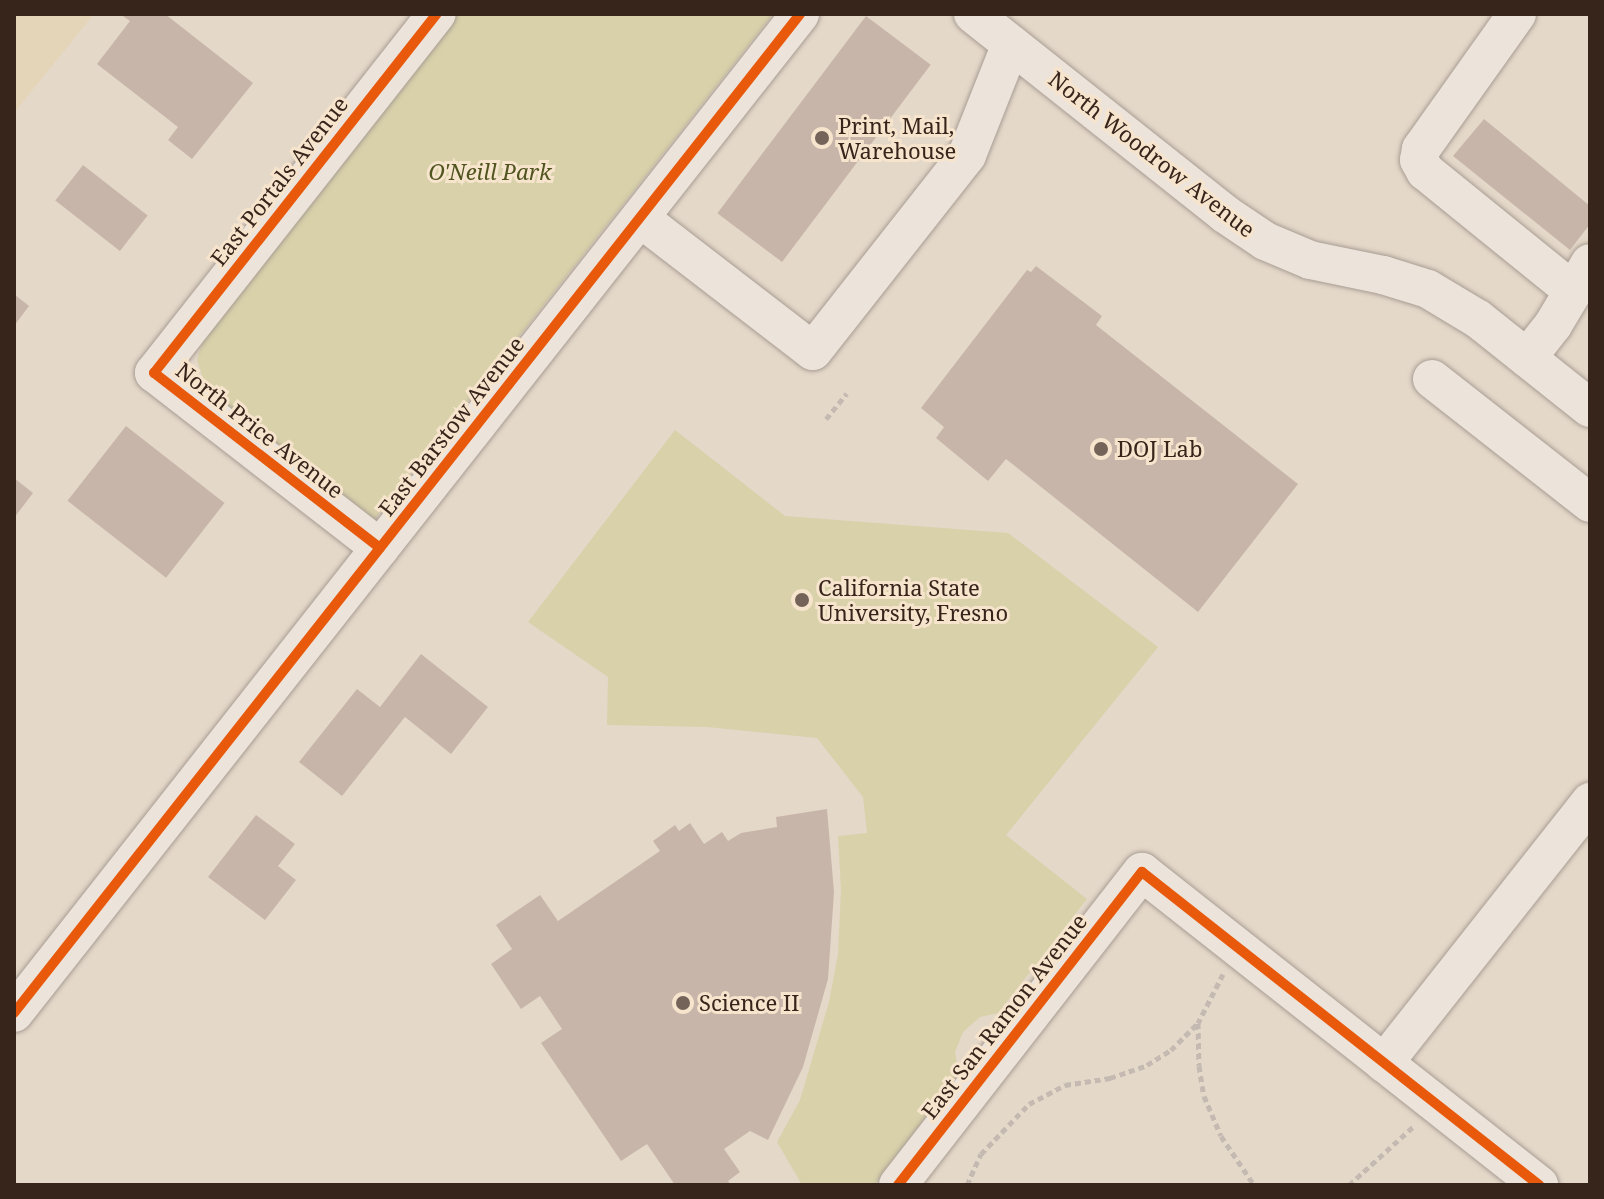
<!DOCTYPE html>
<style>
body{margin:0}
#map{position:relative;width:1604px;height:1199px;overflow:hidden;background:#e4d8c9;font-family:"Noto Serif",serif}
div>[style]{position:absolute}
.farmland>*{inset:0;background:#e5d5b8}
.green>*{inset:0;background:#d8d1aa}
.building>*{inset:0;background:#c8b5aa;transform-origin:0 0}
.path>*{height:5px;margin-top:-2.5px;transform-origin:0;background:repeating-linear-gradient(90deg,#c4bab2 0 6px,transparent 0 10px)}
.roads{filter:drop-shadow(0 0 2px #a99d93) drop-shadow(0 0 2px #a99d93)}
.minor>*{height:38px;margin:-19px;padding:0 19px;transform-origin:19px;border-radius:19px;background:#ece4db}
.cycleway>*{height:10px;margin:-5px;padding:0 5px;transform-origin:5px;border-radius:5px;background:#e8590c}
.dots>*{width:22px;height:22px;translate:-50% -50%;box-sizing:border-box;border:4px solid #f7e4cd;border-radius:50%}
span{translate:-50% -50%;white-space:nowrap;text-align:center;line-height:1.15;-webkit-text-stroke:6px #f7e4cd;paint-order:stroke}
.poi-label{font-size:22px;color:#37241b}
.left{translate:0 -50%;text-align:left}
.street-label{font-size:22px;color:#37241b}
.park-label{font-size:22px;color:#505520;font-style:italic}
.frame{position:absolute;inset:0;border:16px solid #37241b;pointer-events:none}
</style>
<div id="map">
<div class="farmland">
<i style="clip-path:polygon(14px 14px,94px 14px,14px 113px)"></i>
</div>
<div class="green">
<i style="clip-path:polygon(455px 14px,773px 14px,371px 524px,207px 391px,197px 360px,206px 329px)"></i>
<i style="clip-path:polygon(675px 430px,785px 516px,1008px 533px,1158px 647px,1006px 835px,1087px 899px,998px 1013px,980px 1017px,963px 1032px,955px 1052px,959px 1074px,874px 1185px,802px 1185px,777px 1142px,800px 1100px,829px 1002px,838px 954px,841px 890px,838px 836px,867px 833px,863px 797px,817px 738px,707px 727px,607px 725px,608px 677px,528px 622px)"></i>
</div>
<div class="building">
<i style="clip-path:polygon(120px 14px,165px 14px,253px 83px,192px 159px,168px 140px,178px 127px,97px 64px,130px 21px)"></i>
<i style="left:866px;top:16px;width:81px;height:247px;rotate:37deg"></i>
<i style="clip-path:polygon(1484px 119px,1590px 206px,1590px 224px,1570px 250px,1453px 156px)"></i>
<i style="left:83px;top:165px;width:82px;height:45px;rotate:38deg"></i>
<i style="clip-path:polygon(1036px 266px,1102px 316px,1096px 325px,1298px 484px,1198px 612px,1006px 459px,988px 481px,936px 438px,944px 427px,921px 408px,1027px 270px,1031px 272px)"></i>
<i style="clip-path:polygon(14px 294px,29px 306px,14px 326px)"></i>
<i style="left:126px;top:426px;width:125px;height:95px;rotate:38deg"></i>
<i style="clip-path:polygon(14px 478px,33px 493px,14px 518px)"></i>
<i style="clip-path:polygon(421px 654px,488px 707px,451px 754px,405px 717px,342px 796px,299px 762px,357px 689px,380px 707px)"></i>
<i style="clip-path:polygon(827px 809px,834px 892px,828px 979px,803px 1067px,768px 1140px,750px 1131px,724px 1149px,740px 1172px,728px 1181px,731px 1185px,675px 1185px,647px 1144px,621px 1161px,541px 1043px,562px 1029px,540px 996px,521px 1009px,491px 964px,512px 949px,496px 925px,540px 895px,558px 921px,660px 851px,653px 841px,675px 825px,679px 831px,690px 823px,704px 844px,722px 832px,728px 841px,741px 833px,777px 827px,776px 817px)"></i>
<i style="clip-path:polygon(256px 815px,295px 844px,278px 866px,296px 880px,265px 920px,208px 877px)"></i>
</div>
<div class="path">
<i style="left:826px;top:419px;width:33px;rotate:-51deg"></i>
<i style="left:1223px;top:974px;width:55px;rotate:117deg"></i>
<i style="left:1198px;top:1023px;width:43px;rotate:88.7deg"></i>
<i style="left:1199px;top:1066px;width:30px;rotate:81deg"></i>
<i style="left:1204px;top:1096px;width:43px;rotate:67deg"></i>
<i style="left:1221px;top:1136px;width:59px;rotate:56deg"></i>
<i style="left:967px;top:1185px;width:34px;rotate:-66deg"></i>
<i style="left:981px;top:1154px;width:69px;rotate:-46.2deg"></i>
<i style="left:1029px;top:1104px;width:41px;rotate:-27.8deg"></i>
<i style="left:1065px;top:1085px;width:46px;rotate:-8.8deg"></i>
<i style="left:1110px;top:1078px;width:39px;rotate:-19deg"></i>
<i style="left:1147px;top:1065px;width:28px;rotate:-32deg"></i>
<i style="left:1171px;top:1050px;width:38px;rotate:-45deg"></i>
<i style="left:1349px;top:1185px;width:89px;rotate:-42.3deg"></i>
</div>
<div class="roads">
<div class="minor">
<i style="left:973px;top:14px;width:322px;rotate:38.4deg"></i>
<i style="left:1225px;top:214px;width:48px;rotate:34deg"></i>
<i style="left:1265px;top:241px;width:49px;rotate:22.9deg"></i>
<i style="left:1310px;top:260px;width:75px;rotate:11.6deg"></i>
<i style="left:1383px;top:275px;width:47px;rotate:17.3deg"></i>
<i style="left:1428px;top:289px;width:58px;rotate:31deg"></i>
<i style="left:1478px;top:319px;width:143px;rotate:38.5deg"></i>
<i style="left:1517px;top:14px;width:166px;rotate:125.4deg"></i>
<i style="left:1421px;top:149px;width:11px;rotate:100deg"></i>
<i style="left:1419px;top:160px;width:13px;rotate:61deg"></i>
<i style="left:1425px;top:171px;width:189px;rotate:39deg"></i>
<i style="left:640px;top:218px;width:218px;rotate:37.6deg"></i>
<i style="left:813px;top:351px;width:249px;rotate:-51.8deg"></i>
<i style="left:967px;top:155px;width:119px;rotate:-68.4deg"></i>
<i style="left:1527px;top:358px;width:42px;rotate:-51.8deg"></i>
<i style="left:1553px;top:325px;width:72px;rotate:-59.2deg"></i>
<i style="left:1432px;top:379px;width:201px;rotate:38.1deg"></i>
<i style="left:380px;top:548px;width:286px;rotate:-142.2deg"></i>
<i style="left:154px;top:373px;width:457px;rotate:-51.8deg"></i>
<i style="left:14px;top:1013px;width:1271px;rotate:-51.8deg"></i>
<i style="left:1384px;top:1063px;width:333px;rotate:-51.7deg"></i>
<i style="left:898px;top:1185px;width:397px;rotate:-52.1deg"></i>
<i style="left:1142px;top:872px;width:506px;rotate:38.25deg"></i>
</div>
</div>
<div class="cycleway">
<i style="left:380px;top:548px;width:286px;rotate:-142.2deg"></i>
<i style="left:154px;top:373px;width:457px;rotate:-51.8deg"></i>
<i style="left:14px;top:1013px;width:1271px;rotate:-51.8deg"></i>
<i style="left:898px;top:1185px;width:397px;rotate:-52.1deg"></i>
<i style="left:1142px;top:872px;width:506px;rotate:38.25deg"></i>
</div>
<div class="dots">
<i style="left:822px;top:138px;background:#746358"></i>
<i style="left:1101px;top:449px;background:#746358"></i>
<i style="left:802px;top:600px;background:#746358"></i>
<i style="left:683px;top:1003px;background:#746358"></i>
</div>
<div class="poi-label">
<span class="left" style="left:838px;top:138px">Print, Mail,<br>Warehouse</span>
<span class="left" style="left:1117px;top:449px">DOJ Lab</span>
<span class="left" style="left:818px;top:600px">California State<br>University, Fresno</span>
<span class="left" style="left:699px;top:1003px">Science II</span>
</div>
<div class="street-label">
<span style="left:1152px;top:154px;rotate:38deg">North Woodrow Avenue</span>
<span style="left:279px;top:181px;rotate:-52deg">East Portals Avenue</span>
<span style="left:451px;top:426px;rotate:-52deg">East Barstow Avenue</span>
<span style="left:260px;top:430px;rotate:38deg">North Price Avenue</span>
<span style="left:1004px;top:1016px;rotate:-52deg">East San Ramon Avenue</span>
</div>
<div class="park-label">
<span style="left:490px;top:172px">O'Neill Park</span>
</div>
<div class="frame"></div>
</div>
